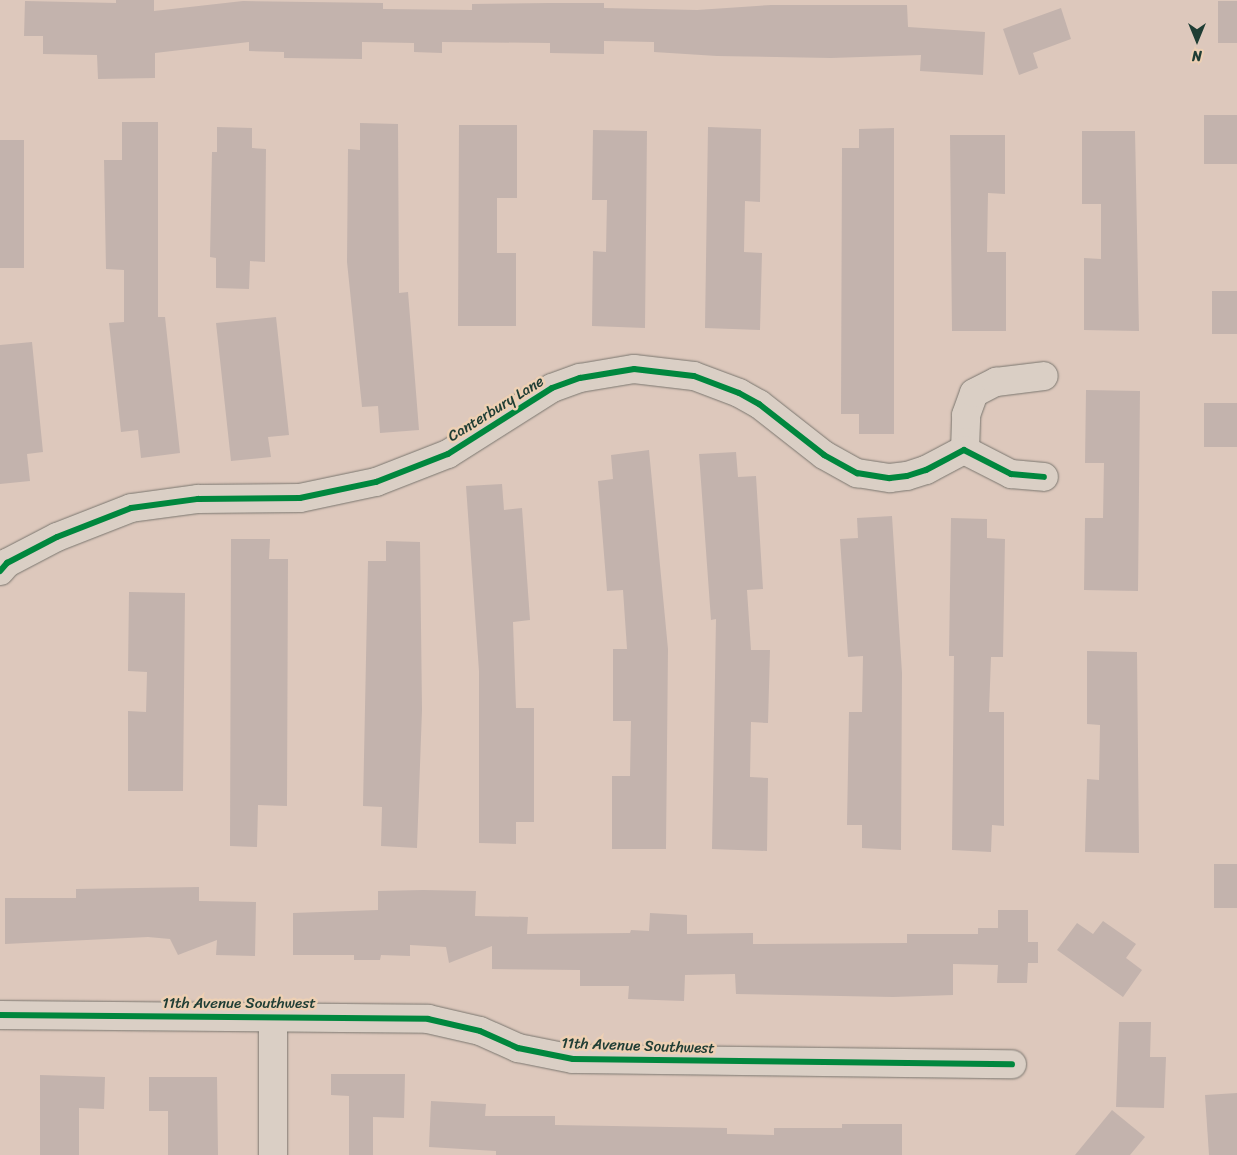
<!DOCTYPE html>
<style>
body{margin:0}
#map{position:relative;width:1237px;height:1155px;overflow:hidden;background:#ddc8bc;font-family:Sriracha,sans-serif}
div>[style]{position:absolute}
.building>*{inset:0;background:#c3b3ad;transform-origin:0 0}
.roads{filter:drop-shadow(0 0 1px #7a766f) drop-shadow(0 0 1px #7a766f)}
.minor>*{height:28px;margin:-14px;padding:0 14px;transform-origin:14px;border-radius:14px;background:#dacfc5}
.cycleway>*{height:6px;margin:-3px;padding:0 3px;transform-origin:3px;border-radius:3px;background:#00873e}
span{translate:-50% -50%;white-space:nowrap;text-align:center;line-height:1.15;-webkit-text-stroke:5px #edd0b4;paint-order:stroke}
.street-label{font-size:15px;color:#1f3d34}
.north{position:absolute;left:1172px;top:15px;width:50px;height:50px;-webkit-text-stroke:4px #edd0b4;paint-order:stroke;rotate:180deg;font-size:14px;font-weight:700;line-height:20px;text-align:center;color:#1f3d34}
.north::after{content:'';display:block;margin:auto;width:18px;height:22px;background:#1f3d34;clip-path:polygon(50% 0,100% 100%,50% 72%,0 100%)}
</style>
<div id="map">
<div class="building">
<i style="clip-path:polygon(116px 0,154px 0,154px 11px,243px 1px,383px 3px,383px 9px,472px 10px,472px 4px,550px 3px,604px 3px,604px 8px,697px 10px,771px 5px,907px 5px,908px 27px,985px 32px,983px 75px,920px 71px,921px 55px,831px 58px,717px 56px,654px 52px,654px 42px,604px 41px,604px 54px,550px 53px,550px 43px,442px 42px,442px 53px,414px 52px,414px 43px,362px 42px,362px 59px,284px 58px,284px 52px,249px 51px,249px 42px,155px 53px,155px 78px,98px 79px,97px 55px,43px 54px,43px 36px,24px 36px,25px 1px,116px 3px)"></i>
<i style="left:1218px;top:1px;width:19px;height:42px"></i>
<i style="clip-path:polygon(1061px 8px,1071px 39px,1033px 53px,1038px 68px,1019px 75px,1003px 29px)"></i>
<i style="left:1204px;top:115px;width:33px;height:49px"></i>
<i style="clip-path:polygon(122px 122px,158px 122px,158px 317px,165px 317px,180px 453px,141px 458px,138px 430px,121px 432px,109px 323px,124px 322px,124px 270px,106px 269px,104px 160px,122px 160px)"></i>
<i style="clip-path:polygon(360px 123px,398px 124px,399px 293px,408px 292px,419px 430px,380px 433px,378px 406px,362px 407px,347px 262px,348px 149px,360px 150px)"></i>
<i style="clip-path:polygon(459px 125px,517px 125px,517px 198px,497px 198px,497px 253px,516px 253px,516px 326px,458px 326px)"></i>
<i style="clip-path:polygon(217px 127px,252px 128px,252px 148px,266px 149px,265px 262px,250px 261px,249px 289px,216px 288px,216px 258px,210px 257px,212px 152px,217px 152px)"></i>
<i style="clip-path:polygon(708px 127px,761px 129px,760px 202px,745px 201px,744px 252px,762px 253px,760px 330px,705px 328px)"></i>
<i style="clip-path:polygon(894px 128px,894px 434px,859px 434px,859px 414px,841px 414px,842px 148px,859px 148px,859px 129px)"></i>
<i style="clip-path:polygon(593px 130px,647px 131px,645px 328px,592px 326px,593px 251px,606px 252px,607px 200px,592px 200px)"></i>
<i style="clip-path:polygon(1082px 131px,1135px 131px,1139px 331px,1084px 330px,1084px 258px,1101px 259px,1101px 204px,1082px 204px)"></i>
<i style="clip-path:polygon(950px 135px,1005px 135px,1005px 194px,988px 193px,987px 252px,1006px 252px,1006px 331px,952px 331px)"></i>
<i style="left:0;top:140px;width:24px;height:128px"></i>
<i style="left:1212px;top:291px;width:25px;height:43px"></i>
<i style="clip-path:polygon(276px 317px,289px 435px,268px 437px,271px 457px,231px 461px,216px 323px)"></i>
<i style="clip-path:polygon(32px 342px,43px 452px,27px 454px,30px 481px,0 484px,0 345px)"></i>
<i style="clip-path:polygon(1086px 390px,1140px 391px,1138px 591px,1084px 590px,1085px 518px,1103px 518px,1104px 463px,1085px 463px)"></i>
<i style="left:1237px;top:403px;width:44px;height:33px;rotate:90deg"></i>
<i style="clip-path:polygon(649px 450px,668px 649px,666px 849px,612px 849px,612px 776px,630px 776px,631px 721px,613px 721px,613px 649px,627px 649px,623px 590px,607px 591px,598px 481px,613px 479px,611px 455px)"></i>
<i style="clip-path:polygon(736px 452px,738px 477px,756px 476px,763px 589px,747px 590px,751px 650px,770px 650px,768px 723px,751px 722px,750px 777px,768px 778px,767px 851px,712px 849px,716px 619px,711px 620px,699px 454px)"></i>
<i style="clip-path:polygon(502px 484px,504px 510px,522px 508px,530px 620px,513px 622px,516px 708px,534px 708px,534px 822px,516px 822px,516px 844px,479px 843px,479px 671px,466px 486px)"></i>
<i style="clip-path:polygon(892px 516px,902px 673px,901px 850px,862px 848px,862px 825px,847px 825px,849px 712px,862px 712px,863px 656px,848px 657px,840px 539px,858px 538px,857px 518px)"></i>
<i style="clip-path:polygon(951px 518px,987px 519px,987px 538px,1005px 539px,1003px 657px,991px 657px,989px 712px,1004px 712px,1004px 826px,992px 825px,991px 852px,952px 850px,954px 656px,949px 656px)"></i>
<i style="clip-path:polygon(231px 539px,270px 539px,269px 559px,288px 559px,287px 806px,258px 805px,257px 847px,230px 846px)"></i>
<i style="clip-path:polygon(386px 541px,420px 542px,422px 710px,417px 848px,381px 846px,382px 807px,363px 806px,368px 561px,386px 561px)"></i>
<i style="clip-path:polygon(129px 592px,185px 593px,183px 791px,128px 791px,128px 711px,146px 712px,147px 672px,128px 671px)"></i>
<i style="clip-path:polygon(1087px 651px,1137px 652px,1139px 853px,1085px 852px,1087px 779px,1099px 780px,1100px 725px,1087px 724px)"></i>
<i style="left:1214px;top:864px;width:23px;height:44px"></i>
<i style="clip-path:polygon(199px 887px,199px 901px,256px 902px,255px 956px,216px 955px,217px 940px,178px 955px,170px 939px,148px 937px,5px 944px,5px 898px,76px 898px,76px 889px)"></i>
<i style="clip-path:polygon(423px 890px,476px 891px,475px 916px,528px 917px,527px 934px,630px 933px,631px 930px,649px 931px,650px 913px,687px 915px,687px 934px,753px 933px,753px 944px,907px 943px,907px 934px,978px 934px,978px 928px,998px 928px,998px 910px,1028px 910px,1028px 942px,1038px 942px,1038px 963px,1028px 963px,1027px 983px,997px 983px,998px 965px,953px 964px,953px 995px,893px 997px,736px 994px,735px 974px,685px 975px,684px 1001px,628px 999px,629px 986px,580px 986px,580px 970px,492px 969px,492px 946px,449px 963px,446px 947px,410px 945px,410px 956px,381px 955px,380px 960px,354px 960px,354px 955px,293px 955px,293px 913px,378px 910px,378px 891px)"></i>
<i style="clip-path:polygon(1103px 921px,1136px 944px,1126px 958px,1142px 970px,1123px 997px,1057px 950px,1077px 923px,1093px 934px)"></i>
<i style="clip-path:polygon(1119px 1022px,1151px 1022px,1150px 1057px,1166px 1057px,1164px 1108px,1116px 1107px)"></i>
<i style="clip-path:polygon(331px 1074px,405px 1074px,404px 1118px,373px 1117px,373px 1155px,349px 1155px,349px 1096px,331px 1095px)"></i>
<i style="clip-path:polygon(40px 1075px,105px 1077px,104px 1109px,79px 1108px,79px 1155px,40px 1155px)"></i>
<i style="clip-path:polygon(149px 1077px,217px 1077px,218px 1155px,168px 1155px,168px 1111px,149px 1111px)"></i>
<i style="clip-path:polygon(1237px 1093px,1237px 1155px,1209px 1155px,1205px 1095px)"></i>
<i style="clip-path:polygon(431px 1101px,486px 1104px,485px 1116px,555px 1116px,555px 1125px,727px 1128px,727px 1134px,774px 1135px,774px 1128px,842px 1128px,842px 1124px,902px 1124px,902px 1155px,496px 1155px,496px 1151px,429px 1147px)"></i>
<i style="clip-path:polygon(1112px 1110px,1145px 1137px,1130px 1155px,1075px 1155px)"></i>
</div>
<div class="roads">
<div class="minor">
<i style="left:965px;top:450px;width:35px;rotate:-88deg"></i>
<i style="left:966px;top:415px;width:23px;rotate:-70deg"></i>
<i style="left:974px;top:393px;width:25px;rotate:-27deg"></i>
<i style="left:996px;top:382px;width:48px;rotate:-7.1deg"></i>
<i style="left:0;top:571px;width:11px;rotate:-49deg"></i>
<i style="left:7px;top:563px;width:56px;rotate:-27.5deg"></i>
<i style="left:57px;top:537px;width:79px;rotate:-21.4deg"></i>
<i style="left:131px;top:508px;width:68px;rotate:-7.7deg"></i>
<i style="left:198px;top:499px;width:102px;rotate:-0.6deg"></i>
<i style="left:300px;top:498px;width:78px;rotate:-11.9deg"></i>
<i style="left:376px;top:482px;width:77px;rotate:-21.3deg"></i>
<i style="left:448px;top:454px;width:123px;rotate:-32.4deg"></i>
<i style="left:552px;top:388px;width:30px;rotate:-20deg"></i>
<i style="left:580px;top:378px;width:55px;rotate:-9.5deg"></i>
<i style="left:634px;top:369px;width:60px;rotate:6.7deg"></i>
<i style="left:694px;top:376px;width:48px;rotate:20.7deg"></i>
<i style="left:739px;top:393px;width:23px;rotate:29deg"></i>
<i style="left:759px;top:404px;width:83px;rotate:38.1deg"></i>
<i style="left:824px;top:455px;width:38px;rotate:29deg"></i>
<i style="left:857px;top:473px;width:33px;rotate:9deg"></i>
<i style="left:890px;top:478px;width:17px;rotate:-7deg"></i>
<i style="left:907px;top:476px;width:20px;rotate:-18deg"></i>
<i style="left:926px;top:470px;width:43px;rotate:-27.8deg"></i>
<i style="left:964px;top:450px;width:53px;rotate:27.1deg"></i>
<i style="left:1011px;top:474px;width:33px;rotate:5deg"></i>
<i style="left:0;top:1015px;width:428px;rotate:0.5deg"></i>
<i style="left:428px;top:1019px;width:53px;rotate:13deg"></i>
<i style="left:480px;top:1031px;width:42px;rotate:24.1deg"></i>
<i style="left:518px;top:1048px;width:56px;rotate:11.3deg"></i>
<i style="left:573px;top:1059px;width:439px;rotate:0.7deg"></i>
<i style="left:273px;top:1017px;width:138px;rotate:90deg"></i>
</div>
</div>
<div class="cycleway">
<i style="left:0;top:571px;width:11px;rotate:-49deg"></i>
<i style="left:7px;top:563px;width:56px;rotate:-27.5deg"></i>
<i style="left:57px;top:537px;width:79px;rotate:-21.4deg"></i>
<i style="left:131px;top:508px;width:68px;rotate:-7.7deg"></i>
<i style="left:198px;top:499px;width:102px;rotate:-0.6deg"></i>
<i style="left:300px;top:498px;width:78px;rotate:-11.9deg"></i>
<i style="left:376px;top:482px;width:77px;rotate:-21.3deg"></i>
<i style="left:448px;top:454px;width:123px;rotate:-32.4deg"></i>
<i style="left:552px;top:388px;width:30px;rotate:-20deg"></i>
<i style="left:580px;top:378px;width:55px;rotate:-9.5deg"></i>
<i style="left:634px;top:369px;width:60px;rotate:6.7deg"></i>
<i style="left:694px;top:376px;width:48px;rotate:20.7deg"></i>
<i style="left:739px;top:393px;width:23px;rotate:29deg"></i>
<i style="left:759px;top:404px;width:83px;rotate:38.1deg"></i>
<i style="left:824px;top:455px;width:38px;rotate:29deg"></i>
<i style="left:857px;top:473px;width:33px;rotate:9deg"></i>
<i style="left:890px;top:478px;width:17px;rotate:-7deg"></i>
<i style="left:907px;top:476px;width:20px;rotate:-18deg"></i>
<i style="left:926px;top:470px;width:43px;rotate:-27.8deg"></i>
<i style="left:964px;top:450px;width:53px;rotate:27.1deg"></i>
<i style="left:1011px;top:474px;width:33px;rotate:5deg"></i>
<i style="left:0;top:1015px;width:428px;rotate:0.5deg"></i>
<i style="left:428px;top:1019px;width:53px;rotate:13deg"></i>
<i style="left:480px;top:1031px;width:42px;rotate:24.1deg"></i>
<i style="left:518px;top:1048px;width:56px;rotate:11.3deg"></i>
<i style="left:573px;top:1059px;width:439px;rotate:0.7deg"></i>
</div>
<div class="street-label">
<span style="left:496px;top:409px;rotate:-32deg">Canterbury Lane</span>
<span style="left:239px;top:1004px">11th Avenue Southwest</span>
<span style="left:638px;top:1046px;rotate:2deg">11th Avenue Southwest</span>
</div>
<div class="north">N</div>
</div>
